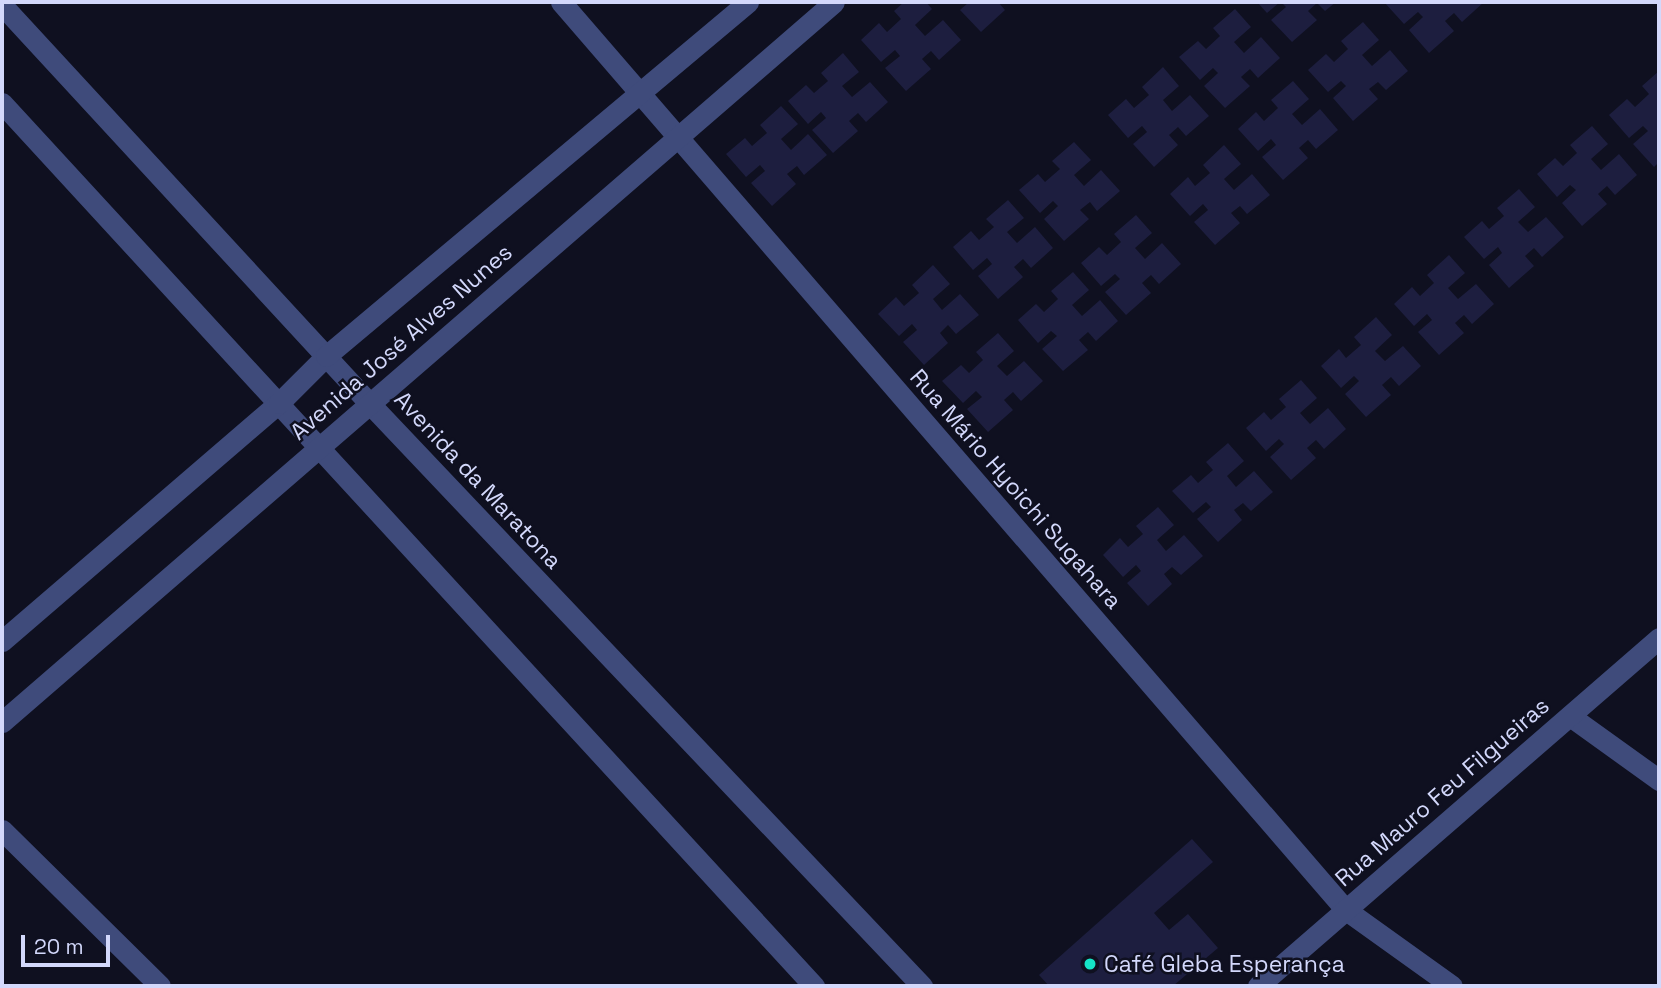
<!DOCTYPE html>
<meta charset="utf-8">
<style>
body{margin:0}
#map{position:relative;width:1661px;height:988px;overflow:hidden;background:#0f1020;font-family:"Space Grotesk",sans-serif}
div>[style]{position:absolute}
.building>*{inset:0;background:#1d1e3f}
.minor>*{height:21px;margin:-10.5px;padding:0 10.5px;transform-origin:10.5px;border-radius:10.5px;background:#3f4b7b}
.dots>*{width:19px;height:19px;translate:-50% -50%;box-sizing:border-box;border:4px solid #0f1020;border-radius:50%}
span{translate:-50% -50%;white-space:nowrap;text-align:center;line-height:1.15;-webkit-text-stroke:5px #0f1020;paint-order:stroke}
.street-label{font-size:23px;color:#d3d8fb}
.poi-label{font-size:23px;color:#d3d8fb}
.left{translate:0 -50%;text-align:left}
.frame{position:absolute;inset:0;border:4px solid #d3d8fb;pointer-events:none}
.scale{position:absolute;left:21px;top:935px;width:89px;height:32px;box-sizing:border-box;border:4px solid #d3d8fb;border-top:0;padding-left:9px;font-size:21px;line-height:24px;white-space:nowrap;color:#d3d8fb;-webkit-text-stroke:5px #0f1020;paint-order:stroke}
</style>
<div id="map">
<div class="building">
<i style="clip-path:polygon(904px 2px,926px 2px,932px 9px,915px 25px,925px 36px,943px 20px,961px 40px,939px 60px,931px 51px,922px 59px,931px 69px,906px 91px,885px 68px,900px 56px,895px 50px,881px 62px,861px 40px,879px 23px,887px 32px,901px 19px,894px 11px)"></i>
<i style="clip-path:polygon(969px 2px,998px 2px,1005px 10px,981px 32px,960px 10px)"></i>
<i style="clip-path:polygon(1257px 2px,1280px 2px,1267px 13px)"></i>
<i style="clip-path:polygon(1281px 2px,1336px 2px,1325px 11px,1317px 3px,1308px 11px,1317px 20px,1292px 42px,1271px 20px,1286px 7px)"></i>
<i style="clip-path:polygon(1384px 2px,1484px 2px,1462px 22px,1454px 13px,1445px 21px,1454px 31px,1429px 53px,1409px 30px,1423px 17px,1418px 12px,1404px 24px)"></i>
<i style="clip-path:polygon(1235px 9px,1251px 27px,1234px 42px,1244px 53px,1261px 37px,1280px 58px,1258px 78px,1250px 69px,1241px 77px,1250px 86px,1225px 108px,1204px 86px,1218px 73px,1213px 68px,1200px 80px,1179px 57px,1198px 41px,1206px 49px,1220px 36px,1213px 28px)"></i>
<i style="clip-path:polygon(1363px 22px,1379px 40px,1362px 55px,1372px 66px,1390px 50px,1408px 71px,1386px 90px,1378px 82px,1369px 89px,1378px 99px,1353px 121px,1333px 98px,1346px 86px,1341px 81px,1328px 92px,1308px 70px,1326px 54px,1334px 62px,1348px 49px,1341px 41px)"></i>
<i style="clip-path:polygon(843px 53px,859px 72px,842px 86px,852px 97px,870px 82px,888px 102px,866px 122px,858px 113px,849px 121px,858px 131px,833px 153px,812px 130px,826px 118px,821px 112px,808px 124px,788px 101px,806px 85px,814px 93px,828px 81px,821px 73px)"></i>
<i style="clip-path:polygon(1163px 67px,1179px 86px,1163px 100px,1172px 111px,1190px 95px,1209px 116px,1186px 136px,1178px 127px,1169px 135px,1178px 145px,1154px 167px,1133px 144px,1147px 132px,1142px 126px,1128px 138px,1108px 115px,1126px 99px,1134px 108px,1149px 95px,1142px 87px)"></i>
<i style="clip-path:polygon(1659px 71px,1659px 162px,1654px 167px,1633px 144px,1648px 131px,1643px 126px,1629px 138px,1609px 115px,1627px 99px,1635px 107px,1649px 94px,1642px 86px)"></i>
<i style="clip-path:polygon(1293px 81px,1309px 99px,1292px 114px,1302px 125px,1320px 109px,1338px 130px,1316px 149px,1308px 140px,1299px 148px,1308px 158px,1283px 180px,1262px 157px,1276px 145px,1271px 139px,1258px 151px,1238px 129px,1256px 112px,1264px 121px,1278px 108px,1271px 100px)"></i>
<i style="clip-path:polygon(781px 106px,798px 124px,781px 139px,791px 150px,808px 134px,827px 155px,804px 175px,797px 166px,787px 174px,796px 184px,772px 206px,751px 183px,765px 171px,760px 165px,746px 177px,726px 154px,745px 138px,752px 146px,767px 133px,760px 125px)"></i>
<i style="clip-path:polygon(1592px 126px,1608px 144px,1591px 159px,1601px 170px,1619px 154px,1637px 175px,1615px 195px,1607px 186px,1598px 194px,1607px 204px,1582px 226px,1562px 203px,1576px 190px,1570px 185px,1557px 197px,1537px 174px,1555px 158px,1563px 166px,1577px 153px,1570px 145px)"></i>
<i style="clip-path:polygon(1074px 142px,1091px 160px,1074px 175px,1084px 186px,1101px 170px,1120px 191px,1097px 211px,1090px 202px,1080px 210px,1089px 219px,1064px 241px,1044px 219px,1058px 206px,1053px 201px,1040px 213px,1019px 190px,1038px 174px,1045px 182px,1060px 169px,1052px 161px)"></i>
<i style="clip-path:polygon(1224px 145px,1241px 164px,1224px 179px,1234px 190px,1252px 174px,1270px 195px,1247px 214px,1240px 206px,1231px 213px,1240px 223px,1215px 245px,1194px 222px,1208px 210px,1203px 204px,1190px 216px,1170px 194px,1188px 177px,1195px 186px,1210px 173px,1203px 165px)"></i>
<i style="clip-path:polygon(1519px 189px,1535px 207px,1518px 222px,1528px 232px,1546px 217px,1564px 237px,1542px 257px,1534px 248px,1525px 256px,1534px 266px,1509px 288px,1489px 265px,1502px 253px,1498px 247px,1484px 259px,1464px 237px,1482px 221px,1489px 229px,1504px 216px,1497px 208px)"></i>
<i style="clip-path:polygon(1008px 200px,1024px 218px,1007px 232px,1017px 243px,1035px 227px,1053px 248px,1031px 268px,1023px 259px,1014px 267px,1023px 277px,998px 299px,978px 276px,992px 264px,987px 258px,973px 270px,953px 247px,971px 231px,979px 240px,994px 227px,986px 219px)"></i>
<i style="clip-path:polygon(1136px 215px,1152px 233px,1135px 248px,1145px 259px,1162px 243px,1181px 264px,1159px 284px,1151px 275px,1142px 283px,1151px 293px,1126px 315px,1105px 292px,1120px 279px,1115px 274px,1101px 286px,1081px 263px,1099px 247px,1107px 255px,1121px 242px,1114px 234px)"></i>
<i style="clip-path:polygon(1449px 255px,1465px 273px,1448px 288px,1458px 299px,1476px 284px,1494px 304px,1472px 324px,1464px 315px,1455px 323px,1464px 333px,1439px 355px,1418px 332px,1432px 320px,1427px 314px,1414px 326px,1394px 304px,1412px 287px,1420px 296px,1434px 283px,1427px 275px)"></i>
<i style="clip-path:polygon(933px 265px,950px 284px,933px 299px,942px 310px,960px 294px,979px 315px,956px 334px,948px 325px,940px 333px,948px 343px,924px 365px,903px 342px,917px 330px,912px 324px,899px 336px,878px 314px,896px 297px,904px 306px,919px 293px,912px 285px)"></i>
<i style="clip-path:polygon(1073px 272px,1089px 290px,1072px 305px,1082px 316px,1100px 300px,1118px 321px,1096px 341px,1088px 332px,1079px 340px,1088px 350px,1063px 371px,1042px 349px,1057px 336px,1051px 331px,1038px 343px,1018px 320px,1036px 304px,1044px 312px,1058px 299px,1051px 291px)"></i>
<i style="clip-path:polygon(1376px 317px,1392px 335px,1375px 351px,1385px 361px,1403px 346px,1421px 366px,1399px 386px,1391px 377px,1382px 385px,1391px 395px,1366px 417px,1345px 394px,1359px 381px,1354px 376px,1341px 388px,1321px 366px,1339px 349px,1346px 358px,1361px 345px,1354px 337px)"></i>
<i style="clip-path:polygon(998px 333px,1014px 351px,997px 366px,1007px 376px,1024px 361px,1043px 381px,1021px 401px,1013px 392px,1004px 400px,1013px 410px,988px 432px,967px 409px,982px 397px,976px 391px,963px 403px,942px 381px,961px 365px,969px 373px,983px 360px,976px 352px)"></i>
<i style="clip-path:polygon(1301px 380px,1317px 398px,1300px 413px,1310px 424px,1328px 408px,1346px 429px,1324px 449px,1316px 440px,1307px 448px,1316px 458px,1291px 480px,1270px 457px,1284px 444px,1279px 439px,1266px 451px,1246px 428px,1264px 412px,1271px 420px,1286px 407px,1279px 399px)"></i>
<i style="clip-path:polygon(1228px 443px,1244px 461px,1227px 476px,1236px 487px,1254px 471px,1273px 492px,1251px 511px,1243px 503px,1234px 510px,1242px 520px,1218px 542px,1197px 519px,1211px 507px,1206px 502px,1193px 513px,1172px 491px,1191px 475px,1198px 483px,1213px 470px,1206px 462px)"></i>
<i style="clip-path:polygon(1158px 507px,1174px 525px,1157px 540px,1166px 551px,1184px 535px,1203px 556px,1181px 575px,1172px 567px,1164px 574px,1172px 584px,1148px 606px,1127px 583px,1141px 571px,1136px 565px,1123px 577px,1103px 555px,1120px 538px,1128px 547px,1143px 534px,1136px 526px)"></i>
<i style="clip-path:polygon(1192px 839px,1213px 862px,1154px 913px,1169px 930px,1188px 914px,1218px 948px,1173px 986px,1049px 986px,1039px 975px)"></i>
</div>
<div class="minor">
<i style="left:561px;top:2px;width:1200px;rotate:49.16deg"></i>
<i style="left:1346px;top:910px;width:130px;rotate:35.6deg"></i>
<i style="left:2px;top:5px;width:544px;rotate:47.31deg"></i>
<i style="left:371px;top:405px;width:801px;rotate:46.52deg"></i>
<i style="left:2px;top:103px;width:1200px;rotate:47.4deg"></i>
<i style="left:2px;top:641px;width:365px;rotate:-40.7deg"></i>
<i style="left:279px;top:403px;width:66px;rotate:-45deg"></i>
<i style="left:326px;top:356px;width:551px;rotate:-39.99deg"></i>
<i style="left:1570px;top:716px;width:110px;rotate:35.7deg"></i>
<i style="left:2px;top:722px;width:1100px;rotate:-40.87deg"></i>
<i style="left:2px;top:830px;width:222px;rotate:44.6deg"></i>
<i style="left:1258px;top:986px;width:531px;rotate:-40.95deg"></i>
</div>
<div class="dots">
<i style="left:1090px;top:964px;background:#15e4c7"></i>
</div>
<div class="street-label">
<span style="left:401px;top:342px;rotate:-41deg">Avenida José Alves Nunes</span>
<span style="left:478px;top:480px;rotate:47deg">Avenida da Maratona</span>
<span style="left:1016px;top:489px;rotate:49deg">Rua Mário Hyoichi Sugahara</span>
<span style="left:1442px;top:792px;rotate:-41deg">Rua Mauro Feu Filgueiras</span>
</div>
<div class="poi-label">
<span class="left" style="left:1104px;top:964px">Café Gleba Esperança</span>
</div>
<div class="frame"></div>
<div class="scale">20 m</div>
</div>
